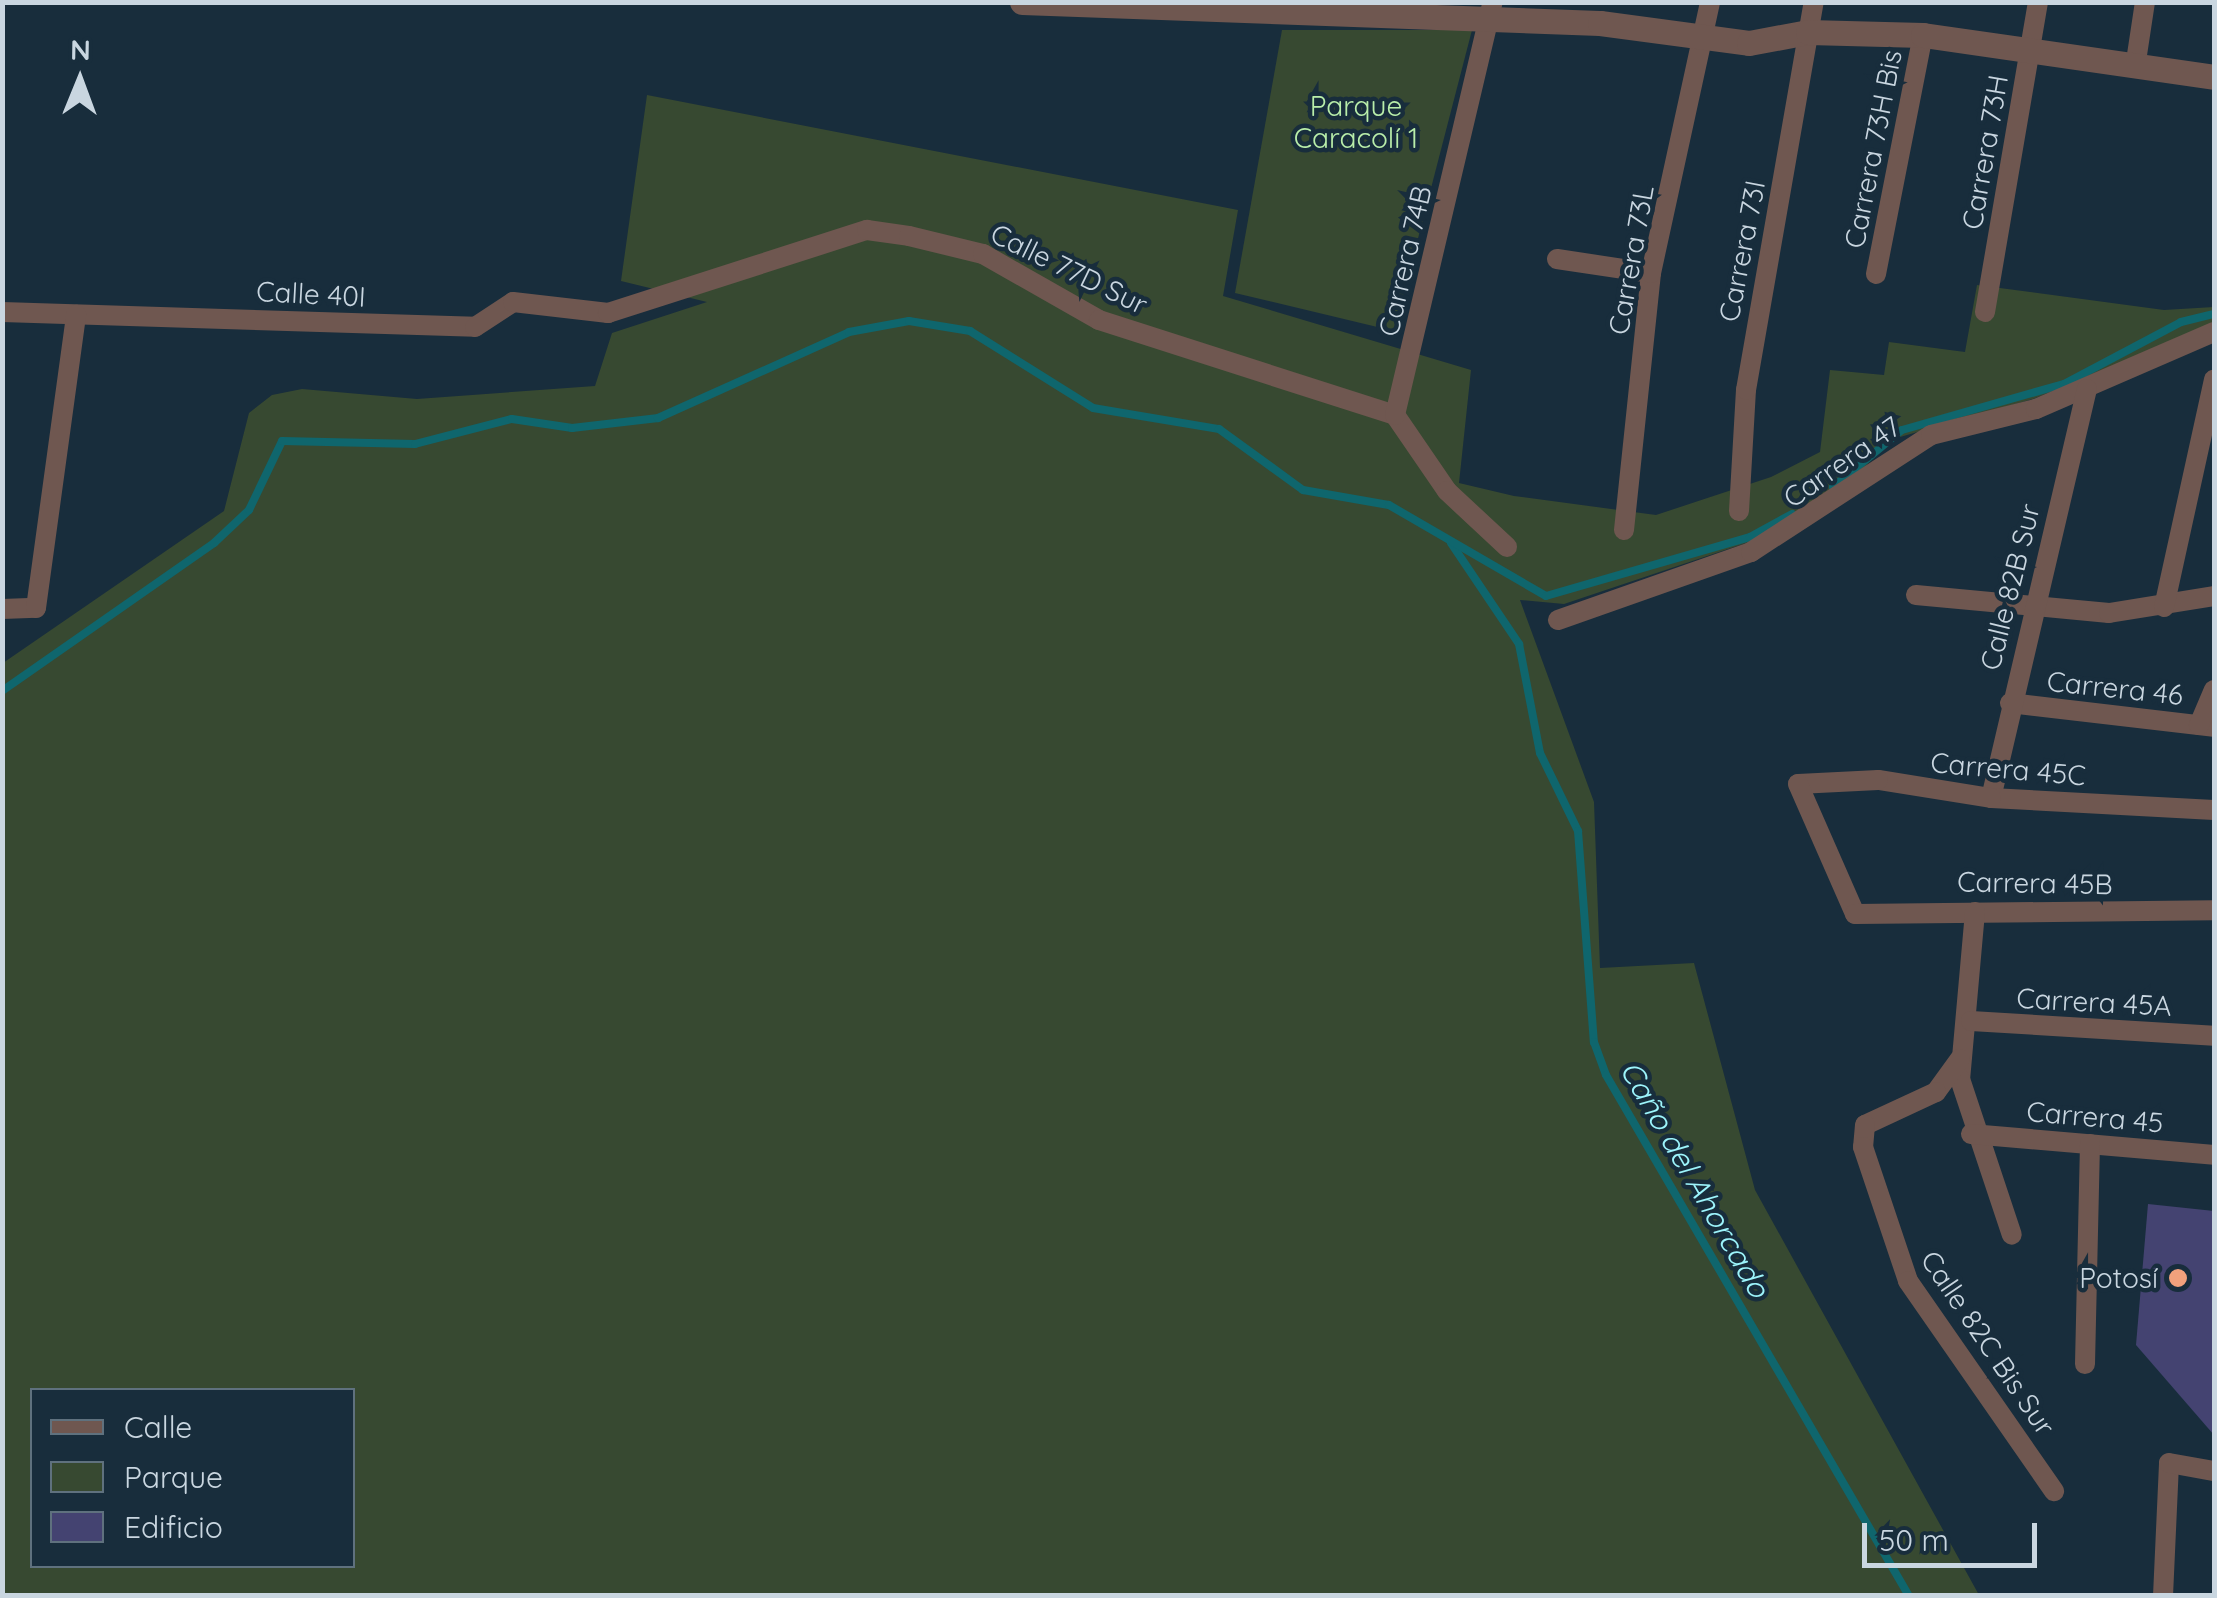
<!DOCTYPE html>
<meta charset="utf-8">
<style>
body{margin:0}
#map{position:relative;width:2217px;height:1598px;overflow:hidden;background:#182d3c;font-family:Quicksand,sans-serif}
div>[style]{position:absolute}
.green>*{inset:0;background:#374931}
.stream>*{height:8px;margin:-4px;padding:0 4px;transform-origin:4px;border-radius:4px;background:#0f666d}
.building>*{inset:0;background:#444371}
.minor>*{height:20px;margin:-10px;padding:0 10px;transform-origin:10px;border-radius:10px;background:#6f5750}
.tertiary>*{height:25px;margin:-12.5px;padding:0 12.5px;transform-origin:12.5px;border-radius:12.5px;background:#6f5750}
.dots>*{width:28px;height:28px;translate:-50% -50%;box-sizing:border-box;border:5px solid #182d3c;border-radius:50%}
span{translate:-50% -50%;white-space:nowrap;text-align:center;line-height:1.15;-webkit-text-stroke:9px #182d3c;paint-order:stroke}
.park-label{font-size:28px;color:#b9eeaa}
.street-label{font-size:28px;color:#c9d6e0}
.poi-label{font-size:28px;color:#c9d6e0}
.right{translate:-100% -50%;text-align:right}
.water-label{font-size:30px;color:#9df5fc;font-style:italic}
.frame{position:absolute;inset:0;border:5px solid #c9d6e0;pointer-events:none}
.legend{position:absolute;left:30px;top:1388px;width:325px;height:180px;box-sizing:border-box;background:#182d3c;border:2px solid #5f717e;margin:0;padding:12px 18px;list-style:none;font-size:30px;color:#c9d6e0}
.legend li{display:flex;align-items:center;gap:20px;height:50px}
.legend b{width:50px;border:2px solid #5f717e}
.north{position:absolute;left:30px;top:30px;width:100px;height:100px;-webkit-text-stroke:8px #182d3c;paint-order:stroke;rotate:1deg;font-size:28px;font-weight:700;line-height:40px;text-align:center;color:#c9d6e0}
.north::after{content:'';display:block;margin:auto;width:35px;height:45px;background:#c9d6e0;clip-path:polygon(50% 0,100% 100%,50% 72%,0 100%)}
.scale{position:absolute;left:1862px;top:1523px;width:175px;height:45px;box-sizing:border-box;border:5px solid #c9d6e0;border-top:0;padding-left:12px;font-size:30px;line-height:35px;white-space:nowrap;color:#c9d6e0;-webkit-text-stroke:8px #182d3c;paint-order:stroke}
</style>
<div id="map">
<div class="green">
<i style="clip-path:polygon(1282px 30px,1472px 30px,1394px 331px,1235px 293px)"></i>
<i style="clip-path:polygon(evenodd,647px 95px,1238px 210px,1223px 296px,1471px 370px,1459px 483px,1514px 496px,1656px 515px,1771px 477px,1820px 452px,1830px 370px,1884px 375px,1889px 342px,1965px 352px,1977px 285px,2164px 310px,2214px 307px,2214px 326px,2033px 399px,1893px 439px,1843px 488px,1758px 539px,1564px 604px,1520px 600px,1594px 802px,1600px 968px,1694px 963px,1755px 1190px,1979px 1595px,3px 1596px,3px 663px,224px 511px,249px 413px,272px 395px,302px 389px,417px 399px,595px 386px,612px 333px,707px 302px,621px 281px,647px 95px,32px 1390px,352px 1390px,352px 1566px,32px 1566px,32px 1390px)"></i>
</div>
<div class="stream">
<i style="left:1833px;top:487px;width:89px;rotate:-39.6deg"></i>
<i style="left:1902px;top:430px;width:168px;rotate:-15.9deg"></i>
<i style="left:2064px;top:384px;width:132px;rotate:-27.9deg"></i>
<i style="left:2181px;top:322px;width:34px;rotate:-14deg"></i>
<i style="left:1451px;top:543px;width:122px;rotate:56deg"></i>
<i style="left:1519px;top:644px;width:111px;rotate:79.1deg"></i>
<i style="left:1540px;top:753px;width:87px;rotate:64deg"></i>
<i style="left:1578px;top:831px;width:212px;rotate:85.7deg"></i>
<i style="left:1594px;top:1042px;width:35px;rotate:70deg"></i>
<i style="left:1606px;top:1075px;width:603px;rotate:59.82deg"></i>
<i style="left:2px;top:691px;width:259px;rotate:-34.9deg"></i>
<i style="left:214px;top:543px;width:48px;rotate:-43.3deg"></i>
<i style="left:249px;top:510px;width:76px;rotate:-64.4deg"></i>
<i style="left:282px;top:441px;width:133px;rotate:1.3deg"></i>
<i style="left:415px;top:444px;width:100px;rotate:-14.5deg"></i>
<i style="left:512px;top:419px;width:61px;rotate:8.5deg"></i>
<i style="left:572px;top:428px;width:87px;rotate:-6.6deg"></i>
<i style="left:658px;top:418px;width:209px;rotate:-24.2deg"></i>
<i style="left:849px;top:332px;width:61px;rotate:-10.4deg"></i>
<i style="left:909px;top:321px;width:62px;rotate:9.3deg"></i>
<i style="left:970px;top:331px;width:145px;rotate:32deg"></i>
<i style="left:1093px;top:408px;width:128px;rotate:9.5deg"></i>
<i style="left:1219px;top:429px;width:104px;rotate:36deg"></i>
<i style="left:1303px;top:490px;width:87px;rotate:9.9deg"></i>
<i style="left:1389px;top:505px;width:181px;rotate:30.1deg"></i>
<i style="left:1546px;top:596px;width:212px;rotate:-16.1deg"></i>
<i style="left:1750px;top:537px;width:48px;rotate:-28.7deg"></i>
</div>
<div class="building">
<i style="clip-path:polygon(2148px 1204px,2214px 1211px,2214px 1435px,2136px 1345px)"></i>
</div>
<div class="minor">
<i style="left:2135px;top:68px;width:67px;rotate:-81.4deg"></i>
<i style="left:1557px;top:259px;width:95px;rotate:8.5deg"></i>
<i style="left:1876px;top:274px;width:244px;rotate:-78.9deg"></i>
<i style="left:2px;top:312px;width:473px;rotate:1.8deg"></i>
<i style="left:475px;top:327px;width:45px;rotate:-33.3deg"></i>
<i style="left:513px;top:302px;width:96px;rotate:6.6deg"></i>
<i style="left:608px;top:313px;width:272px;rotate:-17.8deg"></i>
<i style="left:867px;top:230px;width:42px;rotate:8.1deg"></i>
<i style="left:909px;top:236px;width:76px;rotate:13.7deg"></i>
<i style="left:983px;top:254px;width:133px;rotate:29.6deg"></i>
<i style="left:1099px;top:320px;width:311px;rotate:17.8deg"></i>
<i style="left:1395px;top:415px;width:92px;rotate:55.6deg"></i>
<i style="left:1447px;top:491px;width:82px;rotate:43deg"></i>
<i style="left:1985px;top:312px;width:314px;rotate:-80.3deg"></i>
<i style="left:1395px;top:415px;width:424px;rotate:-76.7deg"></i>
<i style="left:1739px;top:511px;width:121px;rotate:-86.7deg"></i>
<i style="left:1746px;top:390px;width:394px;rotate:-80.1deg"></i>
<i style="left:1624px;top:530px;width:258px;rotate:-84deg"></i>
<i style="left:1651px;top:273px;width:277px;rotate:-77.7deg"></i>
<i style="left:1916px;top:595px;width:194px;rotate:5.3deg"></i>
<i style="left:2109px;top:613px;width:106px;rotate:-9.2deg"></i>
<i style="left:2164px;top:607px;width:233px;rotate:-77.6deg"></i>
<i style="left:2px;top:609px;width:34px;rotate:-2deg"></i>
<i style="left:36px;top:608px;width:296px;rotate:-82.2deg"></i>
<i style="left:1558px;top:620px;width:205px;rotate:-19.4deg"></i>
<i style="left:1751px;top:552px;width:215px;rotate:-33deg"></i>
<i style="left:1931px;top:435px;width:108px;rotate:-13.9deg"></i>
<i style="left:2036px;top:409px;width:194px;rotate:-23.4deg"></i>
<i style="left:2010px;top:703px;width:205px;rotate:6.7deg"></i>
<i style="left:2199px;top:725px;width:38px;rotate:-67deg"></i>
<i style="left:1991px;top:798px;width:420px;rotate:-76.8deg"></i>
<i style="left:2214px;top:810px;width:223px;rotate:-176.9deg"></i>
<i style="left:1991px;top:798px;width:114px;rotate:-170.9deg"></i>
<i style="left:1878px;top:780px;width:80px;rotate:177.1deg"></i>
<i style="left:1798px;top:784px;width:142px;rotate:66.3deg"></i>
<i style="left:1855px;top:914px;width:359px;rotate:-0.6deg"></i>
<i style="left:1975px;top:912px;width:168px;rotate:95.1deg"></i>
<i style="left:1960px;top:1079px;width:164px;rotate:71.6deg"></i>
<i style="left:1971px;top:1021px;width:243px;rotate:3.5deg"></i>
<i style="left:1960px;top:1059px;width:41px;rotate:126deg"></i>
<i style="left:1936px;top:1092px;width:78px;rotate:155.1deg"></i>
<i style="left:1865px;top:1125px;width:22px;rotate:95deg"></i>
<i style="left:1863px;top:1147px;width:141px;rotate:71.4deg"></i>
<i style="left:1908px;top:1281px;width:256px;rotate:55.2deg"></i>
<i style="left:1971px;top:1134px;width:244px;rotate:4.9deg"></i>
<i style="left:2085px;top:1364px;width:220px;rotate:-88.7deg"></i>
<i style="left:2163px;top:1596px;width:133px;rotate:-87.4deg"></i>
<i style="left:2169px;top:1463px;width:46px;rotate:10.1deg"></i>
</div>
<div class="tertiary">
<i style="left:1022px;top:2px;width:578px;rotate:2.08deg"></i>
<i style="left:1600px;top:23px;width:150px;rotate:7.6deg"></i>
<i style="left:1749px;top:43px;width:60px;rotate:-10.6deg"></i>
<i style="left:1808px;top:32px;width:115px;rotate:1.5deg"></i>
<i style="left:1923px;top:35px;width:294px;rotate:8.2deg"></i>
</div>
<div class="dots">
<i style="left:2178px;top:1278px;background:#f1a17c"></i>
</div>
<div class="park-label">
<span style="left:1356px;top:122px">Parque<br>Caracolí 1</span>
</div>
<div class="street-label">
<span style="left:1873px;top:149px;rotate:-79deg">Carrera 73H Bis</span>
<span style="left:1985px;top:152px;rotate:-80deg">Carrera 73H</span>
<span style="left:1742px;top:251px;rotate:-79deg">Carrera 73I</span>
<span style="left:1631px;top:260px;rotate:-80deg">Carrera 73L</span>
<span style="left:1405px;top:261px;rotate:-77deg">Carrera 74B</span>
<span style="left:1069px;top:269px;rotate:26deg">Calle 77D Sur</span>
<span style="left:311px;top:294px;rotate:3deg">Calle 40I</span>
<span style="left:1842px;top:462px;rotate:-35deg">Carrera 47</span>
<span style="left:2010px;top:587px;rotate:-76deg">Calle 82B Sur</span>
<span style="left:2115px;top:688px;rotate:6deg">Carrera 46</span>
<span style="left:2008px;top:769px;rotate:5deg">Carrera 45C</span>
<span style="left:2035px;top:883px;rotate:1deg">Carrera 45B</span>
<span style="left:2094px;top:1002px;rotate:3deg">Carrera 45A</span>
<span style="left:2095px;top:1117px;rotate:5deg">Carrera 45</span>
<span style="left:1988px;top:1343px;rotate:56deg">Calle 82C Bis Sur</span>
</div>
<div class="poi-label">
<span class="right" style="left:2158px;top:1278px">Potosí</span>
</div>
<div class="water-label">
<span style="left:1695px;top:1179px;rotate:60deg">Caño del Ahorcado</span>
</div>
<div class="frame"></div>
<ul class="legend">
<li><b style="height:12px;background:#6f5750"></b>Calle</li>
<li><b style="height:28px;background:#374931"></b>Parque</li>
<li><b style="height:28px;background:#444371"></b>Edificio</li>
</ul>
<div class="north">N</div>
<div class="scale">50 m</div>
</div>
